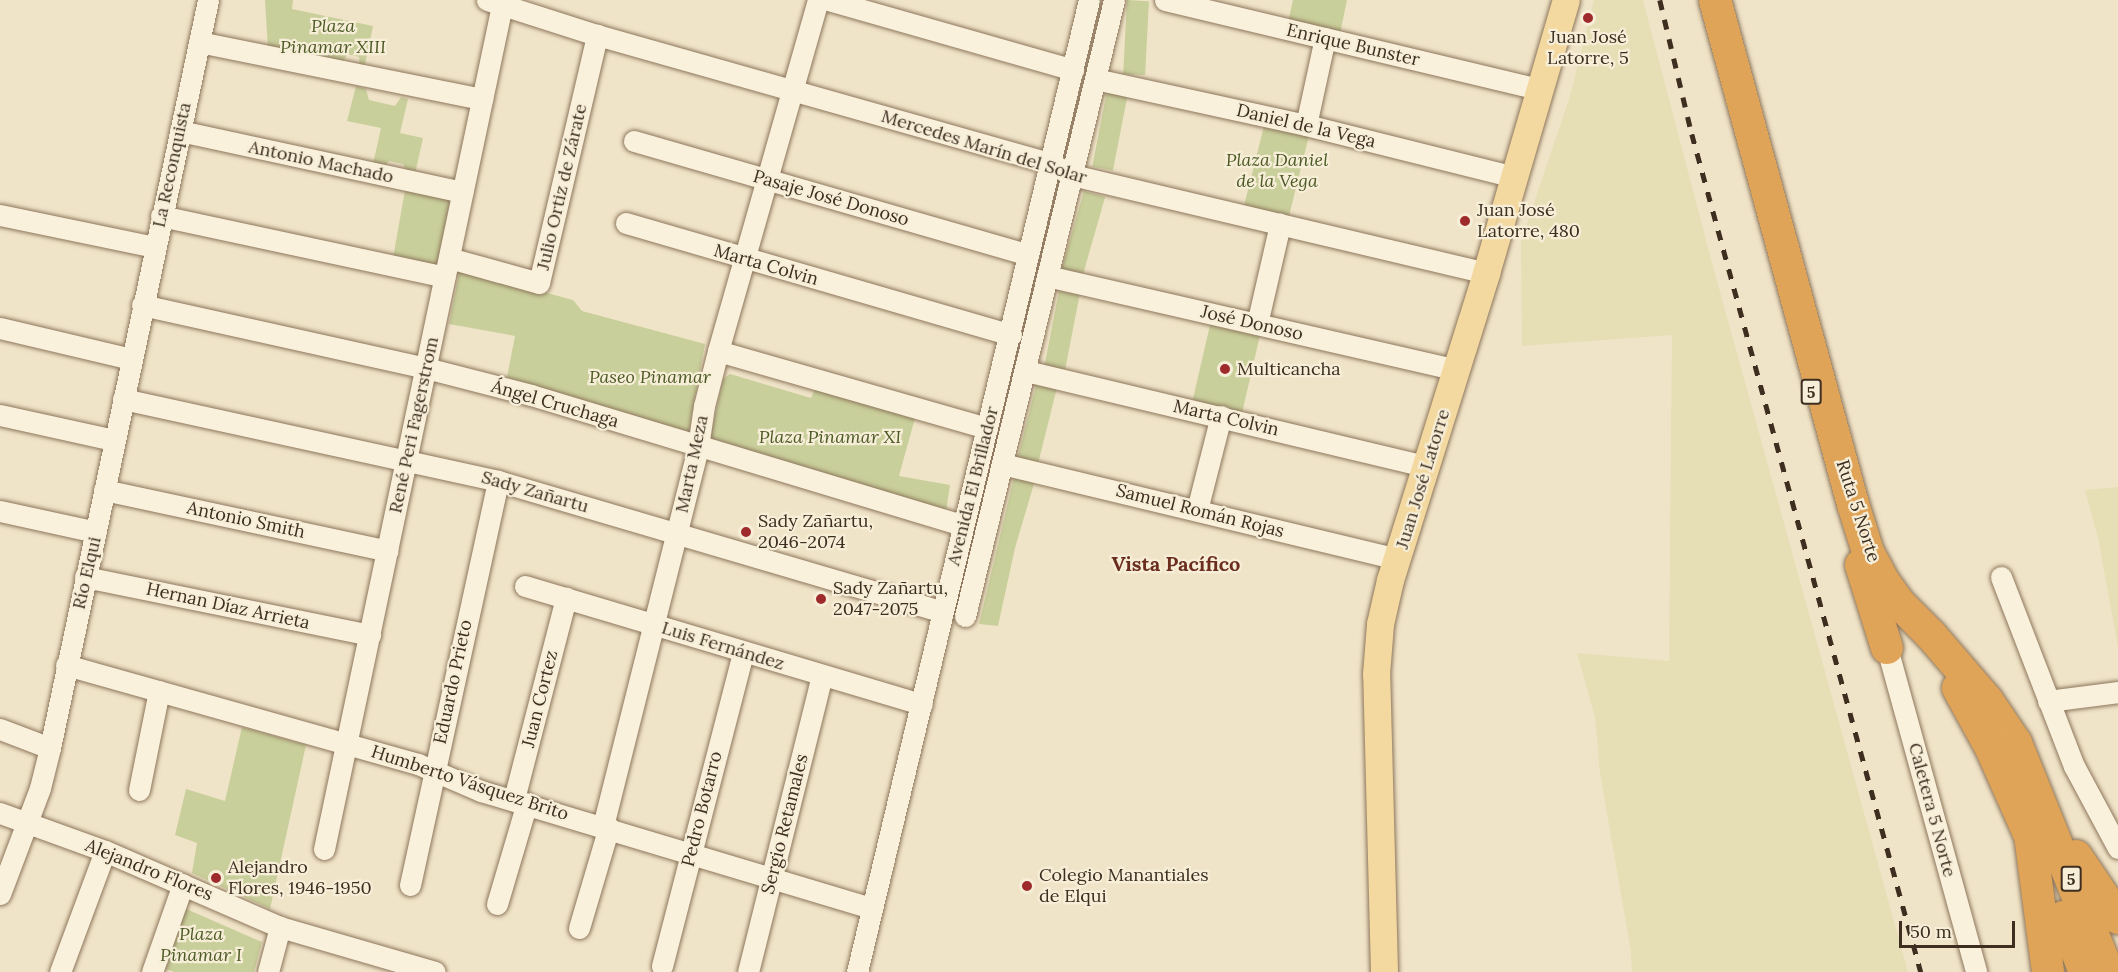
<!DOCTYPE html>
<meta charset="utf-8">
<style>
body{margin:0}
#map{position:relative;width:2118px;height:972px;overflow:hidden;background:#f0e4c8;font-family:Lora,serif}
div>[style]{position:absolute}
.farmland>*{inset:0;background:#e6deb5}
.green>*{inset:0;background:#c9cf9b;transform-origin:0 0}
.roads{filter:drop-shadow(0 0 2px #8d765c) drop-shadow(0 0 2px #8d765c)}
.minor>*{height:21px;margin:-10.5px;padding:0 10.5px;transform-origin:10.5px;border-radius:10.5px;background:#faf1dc}
.major>*{height:27px;margin:-13.5px;padding:0 13.5px;transform-origin:13.5px;border-radius:13.5px;background:#f3d9a0}
.highway>*{height:32px;margin:-16px;padding:0 16px;transform-origin:16px;border-radius:16px;background:#e0a458}
.rail>*{height:4.5px;margin-top:-2.25px;transform-origin:0;background:repeating-linear-gradient(90deg,#3d2e20 0 10px,transparent 0 20px)}
.dots>*{width:16px;height:16px;translate:-50% -50%;box-sizing:border-box;border:3px solid #f7eed8;border-radius:50%}
span{translate:-50% -50%;white-space:nowrap;text-align:center;line-height:1.15;-webkit-text-stroke:4.5px #f7eed8;paint-order:stroke}
.shield-label span{padding:2px 4px;background:#f7eed8;border:2px solid;border-radius:4px;-webkit-text-stroke-width:0}
.shield-label{font-size:16px;color:#3d2e20;font-weight:700}
.park-label{font-size:18px;color:#4d5a26;font-style:italic}
.poi-label{font-size:18px;color:#3d2e20}
.left{translate:0 -50%;text-align:left}
.street-label{font-size:18px;color:#3d2e20}
.neighbourhood-label{font-size:20px;color:#6b2e1e;font-weight:700}
.scale{position:absolute;left:1899px;top:921px;width:116px;height:27px;box-sizing:border-box;border:3px solid #3d2e20;border-top:0;padding-left:8px;font-size:18px;line-height:21px;white-space:nowrap;color:#3d2e20;-webkit-text-stroke:4px #f7eed8;paint-order:stroke}
</style>
<div id="map">
<div class="farmland">
<i style="clip-path:polygon(1594px 0,1643px 0,1711px 259px,1908px 972px,1632px 972px,1631px 952px,1600px 773px,1595px 717px,1577px 653px,1669px 661px,1672px 335px,1522px 346px,1521px 242px,1570px 96px)"></i>
<i style="clip-path:polygon(2118px 487px,2118px 647px,2098px 538px,2085px 490px)"></i>
</div>
<div class="green">
<i style="clip-path:polygon(265px 0,293px 0,292px 9px,373px 26px,364px 69px,360px 69px,359px 57px,347px 54px,342px 65px,318px 60px,316px 47px,288px 40px,282px 52px,268px 49px)"></i>
<i style="left:1127px;top:0;width:22px;height:74px;rotate:3deg"></i>
<i style="clip-path:polygon(1293px 0,1347px 0,1340px 34px,1288px 22px)"></i>
<i style="clip-path:polygon(356px 86px,366px 89px,369px 100px,395px 106px,401px 97px,408px 99px,400px 133px,423px 138px,415px 174px,407px 172px,403px 164px,389px 161px,384px 167px,373px 164px,381px 128px,347px 121px)"></i>
<i style="left:1107px;top:91px;width:21px;height:77px;rotate:11deg"></i>
<i style="left:1264px;top:126px;width:46px;height:82px;rotate:14deg"></i>
<i style="left:405px;top:190px;width:46px;height:70px;rotate:10deg"></i>
<i style="left:1084px;top:191px;width:22px;height:88px;rotate:16deg"></i>
<i style="clip-path:polygon(460px 269px,573px 300px,582px 311px,705px 344px,688px 435px,622px 416px,507px 377px,515px 336px,449px 324px)"></i>
<i style="left:1059px;top:291px;width:21px;height:78px;rotate:11deg"></i>
<i style="left:1210px;top:325px;width:51px;height:78px;rotate:13deg"></i>
<i style="clip-path:polygon(730px 374px,811px 398px,815px 389px,915px 418px,899px 476px,950px 485px,946px 512px,709px 444px,723px 379px)"></i>
<i style="left:1037px;top:381px;width:21px;height:82px;rotate:14deg"></i>
<i style="clip-path:polygon(1015px 473px,1036px 477px,1015px 548px,998px 626px,979px 624px)"></i>
<i style="clip-path:polygon(242px 727px,306px 745px,270px 909px,192px 873px,197px 843px,175px 835px,186px 789px,225px 801px)"></i>
<i style="clip-path:polygon(184px 908px,262px 942px,254px 972px,174px 972px,166px 969px)"></i>
</div>
<div class="roads">
<div class="minor">
<i style="left:487px;top:0;width:115px;rotate:17.7deg"></i>
<i style="left:597px;top:35px;width:471px;rotate:15.8deg"></i>
<i style="left:1050px;top:163px;width:25px;rotate:29deg"></i>
<i style="left:1072px;top:175px;width:425px;rotate:13.3deg"></i>
<i style="left:828px;top:0;width:255px;rotate:15.9deg"></i>
<i style="left:1165px;top:0;width:385px;rotate:13.4deg"></i>
<i style="left:199px;top:42px;width:289px;rotate:11.4deg"></i>
<i style="left:1095px;top:79px;width:216px;rotate:12.3deg"></i>
<i style="left:1306px;top:125px;width:215px;rotate:14deg"></i>
<i style="left:1306px;top:125px;width:89px;rotate:-77.7deg"></i>
<i style="left:180px;top:131px;width:289px;rotate:12.2deg"></i>
<i style="left:634px;top:141px;width:410px;rotate:16.1deg"></i>
<i style="left:0;top:215px;width:158px;rotate:11.7deg"></i>
<i style="left:161px;top:216px;width:290px;rotate:12.1deg"></i>
<i style="left:626px;top:223px;width:401px;rotate:16.2deg"></i>
<i style="left:449px;top:258px;width:93px;rotate:15.5deg"></i>
<i style="left:539px;top:283px;width:255px;rotate:-76.8deg"></i>
<i style="left:1047px;top:276px;width:420px;rotate:12.9deg"></i>
<i style="left:142px;top:305px;width:291px;rotate:12.5deg"></i>
<i style="left:426px;top:368px;width:108px;rotate:14.4deg"></i>
<i style="left:531px;top:395px;width:450px;rotate:16.8deg"></i>
<i style="left:1257px;top:324px;width:103px;rotate:-77deg"></i>
<i style="left:0;top:328px;width:135px;rotate:13.3deg"></i>
<i style="left:718px;top:351px;width:280px;rotate:16deg"></i>
<i style="left:1026px;top:371px;width:411px;rotate:13.4deg"></i>
<i style="left:123px;top:399px;width:384px;rotate:12.3deg"></i>
<i style="left:498px;top:481px;width:462px;rotate:16.4deg"></i>
<i style="left:0;top:415px;width:117px;rotate:12.4deg"></i>
<i style="left:1002px;top:464px;width:407px;rotate:13.5deg"></i>
<i style="left:104px;top:490px;width:290px;rotate:12.1deg"></i>
<i style="left:1197px;top:510px;width:97px;rotate:-75.7deg"></i>
<i style="left:0;top:511px;width:98px;rotate:12.3deg"></i>
<i style="left:85px;top:577px;width:291px;rotate:11.5deg"></i>
<i style="left:2001px;top:577px;width:203px;rotate:68.9deg"></i>
<i style="left:2074px;top:766px;width:93px;rotate:61.8deg"></i>
<i style="left:525px;top:586px;width:414px;rotate:16.6deg"></i>
<i style="left:965px;top:616px;width:634px;rotate:-76.4deg"></i>
<i style="left:1887px;top:648px;width:336px;rotate:74.6deg"></i>
<i style="left:66px;top:665px;width:366px;rotate:15.7deg"></i>
<i style="left:418px;top:764px;width:69px;rotate:23.2deg"></i>
<i style="left:481px;top:791px;width:408px;rotate:16.7deg"></i>
<i style="left:2048px;top:701px;width:71px;rotate:-7.3deg"></i>
<i style="left:0;top:729px;width:53px;rotate:20.8deg"></i>
<i style="left:139px;top:790px;width:101px;rotate:-78.6deg"></i>
<i style="left:514px;top:799px;width:208px;rotate:-75.5deg"></i>
<i style="left:0;top:813px;width:112px;rotate:19.9deg"></i>
<i style="left:105px;top:851px;width:191px;rotate:23.5deg"></i>
<i style="left:280px;top:927px;width:161px;rotate:16.2deg"></i>
<i style="left:603px;top:826px;width:391px;rotate:-75.9deg"></i>
<i style="left:698px;top:447px;width:41px;rotate:-81.7deg"></i>
<i style="left:704px;top:406px;width:57px;rotate:-75.7deg"></i>
<i style="left:718px;top:351px;width:365px;rotate:-74.1deg"></i>
<i style="left:324px;top:849px;width:868px;rotate:-78.09deg"></i>
<i style="left:410px;top:885px;width:413px;rotate:-77.7deg"></i>
<i style="left:0;top:894px;width:113px;rotate:-69.3deg"></i>
<i style="left:40px;top:788px;width:41px;rotate:-76deg"></i>
<i style="left:50px;top:748px;width:765px;rotate:-78.07deg"></i>
<i style="left:497px;top:904px;width:105px;rotate:-73.5deg"></i>
<i style="left:579px;top:928px;width:105px;rotate:-73.5deg"></i>
<i style="left:662px;top:966px;width:324px;rotate:-75.5deg"></i>
<i style="left:60px;top:972px;width:129px;rotate:-69.6deg"></i>
<i style="left:152px;top:972px;width:93px;rotate:-70.6deg"></i>
<i style="left:268px;top:972px;width:47px;rotate:-75.1deg"></i>
<i style="left:748px;top:972px;width:305px;rotate:-76deg"></i>
<i style="left:857px;top:972px;width:999px;rotate:-76.58deg"></i>
</div>
<div class="major">
<i style="left:1384px;top:972px;width:298px;rotate:-91.5deg"></i>
<i style="left:1376px;top:674px;width:50px;rotate:-85.4deg"></i>
<i style="left:1380px;top:624px;width:45px;rotate:-77.2deg"></i>
<i style="left:1390px;top:580px;width:322px;rotate:-72.6deg"></i>
<i style="left:1486px;top:273px;width:284px;rotate:-73.7deg"></i>
</div>
<div class="highway">
<i style="left:1715px;top:0;width:523px;rotate:74.69deg"></i>
<i style="left:1853px;top:504px;width:50px;rotate:72.6deg"></i>
<i style="left:1868px;top:552px;width:34px;rotate:62deg"></i>
<i style="left:1884px;top:582px;width:26px;rotate:54deg"></i>
<i style="left:1899px;top:603px;width:45px;rotate:45deg"></i>
<i style="left:1931px;top:635px;width:86px;rotate:49.3deg"></i>
<i style="left:1987px;top:700px;width:52px;rotate:56deg"></i>
<i style="left:2016px;top:743px;width:247px;rotate:68.1deg"></i>
<i style="left:1861px;top:565px;width:87px;rotate:72.6deg"></i>
<i style="left:1958px;top:688px;width:68px;rotate:61.2deg"></i>
<i style="left:1991px;top:748px;width:116px;rotate:66.1deg"></i>
<i style="left:2030px;top:835px;width:138px;rotate:82.5deg"></i>
<i style="left:2076px;top:856px;width:75px;rotate:55.9deg"></i>
<i style="left:2063px;top:917px;width:59px;rotate:68.2deg"></i>
</div>
</div>
<div class="rail">
<i style="left:1660px;top:0;width:138px;rotate:76.6deg"></i>
<i style="left:1692px;top:134px;width:869px;rotate:74.72deg"></i>
</div>
<div class="dots">
<i style="left:1588px;top:18px;background:#9e2a2b"></i>
<i style="left:1465px;top:221px;background:#9e2a2b"></i>
<i style="left:1225px;top:369px;background:#9e2a2b"></i>
<i style="left:746px;top:532px;background:#9e2a2b"></i>
<i style="left:821px;top:599px;background:#9e2a2b"></i>
<i style="left:216px;top:878px;background:#9e2a2b"></i>
<i style="left:1027px;top:886px;background:#9e2a2b"></i>
</div>
<div class="shield-label">
<span style="left:1811px;top:392px">5</span>
<span style="left:2071px;top:879px">5</span>
</div>
<div class="park-label">
<span style="left:333px;top:37px">Plaza<br>Pinamar XIII</span>
<span style="left:1277px;top:171px">Plaza Daniel<br>de la Vega</span>
<span style="left:650px;top:377px">Paseo Pinamar</span>
<span style="left:830px;top:437px">Plaza Pinamar XI</span>
<span style="left:201px;top:945px">Plaza<br>Pinamar I</span>
</div>
<div class="poi-label">
<span style="left:1588px;top:48px">Juan José<br>Latorre, 5</span>
<span class="left" style="left:1477px;top:221px">Juan José<br>Latorre, 480</span>
<span class="left" style="left:1237px;top:369px">Multicancha</span>
<span class="left" style="left:758px;top:532px">Sady Zañartu,<br>2046-2074</span>
<span class="left" style="left:833px;top:599px">Sady Zañartu,<br>2047-2075</span>
<span class="left" style="left:228px;top:878px">Alejandro<br>Flores, 1946-1950</span>
<span class="left" style="left:1039px;top:886px">Colegio Manantiales<br>de Elqui</span>
</div>
<div class="street-label">
<span style="left:1353px;top:45px;rotate:13deg">Enrique Bunster</span>
<span style="left:1306px;top:126px;rotate:13deg">Daniel de la Vega</span>
<span style="left:984px;top:147px;rotate:17deg">Mercedes Marín del Solar</span>
<span style="left:321px;top:162px;rotate:12deg">Antonio Machado</span>
<span style="left:172px;top:165px;rotate:-78deg">La Reconquista</span>
<span style="left:562px;top:187px;rotate:-77deg">Julio Ortiz de Zárate</span>
<span style="left:831px;top:198px;rotate:16deg">Pasaje José Donoso</span>
<span style="left:766px;top:265px;rotate:16deg">Marta Colvin</span>
<span style="left:1252px;top:323px;rotate:13deg">José Donoso</span>
<span style="left:555px;top:404px;rotate:16deg">Ángel Cruchaga</span>
<span style="left:1226px;top:418px;rotate:13deg">Marta Colvin</span>
<span style="left:414px;top:425px;rotate:-78deg">René Peri Fagerstrom</span>
<span style="left:692px;top:464px;rotate:-78deg">Marta Meza</span>
<span style="left:1423px;top:479px;rotate:-73deg">Juan José Latorre</span>
<span style="left:973px;top:486px;rotate:-76deg">Avenida El Brillador</span>
<span style="left:535px;top:492px;rotate:16deg">Sady Zañartu</span>
<span style="left:1200px;top:511px;rotate:14deg">Samuel Román Rojas</span>
<span style="left:1858px;top:511px;rotate:72deg">Ruta 5 Norte</span>
<span style="left:246px;top:520px;rotate:12deg">Antonio Smith</span>
<span style="left:87px;top:573px;rotate:-77deg">Río Elqui</span>
<span style="left:228px;top:606px;rotate:12deg">Hernan Díaz Arrieta</span>
<span style="left:723px;top:646px;rotate:17deg">Luis Fernández</span>
<span style="left:453px;top:682px;rotate:-78deg">Eduardo Prieto</span>
<span style="left:540px;top:699px;rotate:-76deg">Juan Cortez</span>
<span style="left:470px;top:783px;rotate:18deg">Humberto Vásquez Brito</span>
<span style="left:702px;top:809px;rotate:-76deg">Pedro Botarro</span>
<span style="left:1932px;top:810px;rotate:75deg">Caletera 5 Norte</span>
<span style="left:785px;top:824px;rotate:-76deg">Sergio Retamales</span>
<span style="left:149px;top:870px;rotate:22deg">Alejandro Flores</span>
</div>
<div class="neighbourhood-label">
<span style="left:1176px;top:563px">Vista Pacífico</span>
</div>
<div class="scale">50 m</div>
</div>
